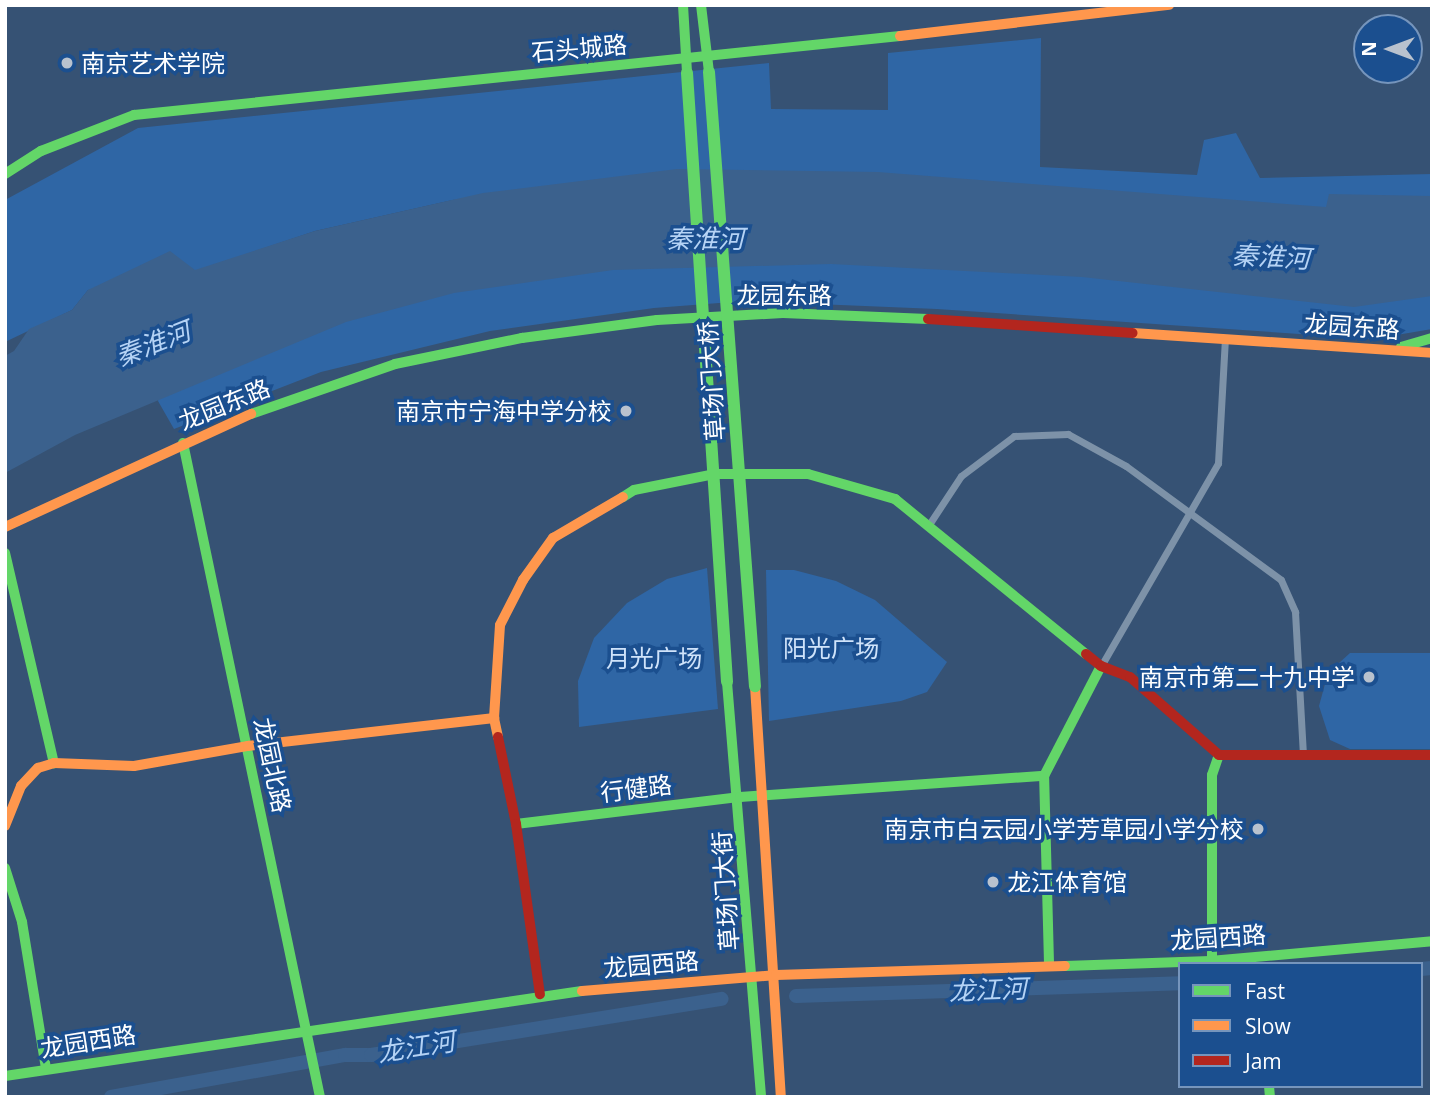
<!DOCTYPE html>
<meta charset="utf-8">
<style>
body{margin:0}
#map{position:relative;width:1437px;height:1102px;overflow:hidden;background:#365274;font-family:"Open Sans","Noto Sans SC",sans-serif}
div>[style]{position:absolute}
.green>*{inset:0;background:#2f66a5}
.water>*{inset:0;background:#3b618d}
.river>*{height:14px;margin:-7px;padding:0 7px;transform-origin:7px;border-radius:7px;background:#3b618d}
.street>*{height:7px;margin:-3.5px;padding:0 3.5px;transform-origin:3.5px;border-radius:3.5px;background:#7d92a8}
.fast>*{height:10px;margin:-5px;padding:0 5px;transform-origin:5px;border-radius:5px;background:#63d668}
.slow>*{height:10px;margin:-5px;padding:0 5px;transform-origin:5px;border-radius:5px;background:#ff974d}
.jam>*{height:10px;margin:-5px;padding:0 5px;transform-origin:5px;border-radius:5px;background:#b3261e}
.fast-bridge>*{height:12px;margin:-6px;padding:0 6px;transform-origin:6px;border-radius:6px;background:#63d668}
.dots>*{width:19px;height:19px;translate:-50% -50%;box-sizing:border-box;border:4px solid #1b4f8f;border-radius:50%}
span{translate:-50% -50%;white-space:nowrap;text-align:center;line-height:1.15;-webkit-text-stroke:7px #1b4f8f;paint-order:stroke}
.street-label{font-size:24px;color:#fff}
.poi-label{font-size:24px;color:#fff}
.left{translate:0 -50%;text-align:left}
.right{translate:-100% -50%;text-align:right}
.park-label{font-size:24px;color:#cfe3fa}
.water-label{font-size:26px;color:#b5d3f5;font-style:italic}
.frame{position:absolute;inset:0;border:7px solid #fff;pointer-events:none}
.legend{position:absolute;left:1178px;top:962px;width:245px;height:126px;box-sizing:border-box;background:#1b4f8f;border:2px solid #7695bc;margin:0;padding:9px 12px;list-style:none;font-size:21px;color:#fff}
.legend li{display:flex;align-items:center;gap:14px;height:35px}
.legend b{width:35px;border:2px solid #7695bc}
.north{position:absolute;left:1353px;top:14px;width:70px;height:70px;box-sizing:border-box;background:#1b4f8f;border:2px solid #7695bc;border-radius:50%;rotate:270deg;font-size:19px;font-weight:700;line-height:28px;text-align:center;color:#fff}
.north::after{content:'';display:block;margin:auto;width:24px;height:32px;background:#b9c2ce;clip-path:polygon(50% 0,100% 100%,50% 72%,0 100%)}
</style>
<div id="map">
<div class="green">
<i style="clip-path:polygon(evenodd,1041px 38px,1040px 167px,1197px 175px,1204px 140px,1236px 133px,1260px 178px,1432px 174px,1432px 329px,1373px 339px,937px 309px,745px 301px,654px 308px,490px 331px,321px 372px,174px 429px,158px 401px,195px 270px,88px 290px,72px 310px,5px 342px,5px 200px,138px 128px,769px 63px,771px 109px,888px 110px,888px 53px,1041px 38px,457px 199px,214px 265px,315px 231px,457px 199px)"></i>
<i style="clip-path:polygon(707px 568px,718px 709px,579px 727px,578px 681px,594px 638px,627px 603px,667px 579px)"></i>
<i style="clip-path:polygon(766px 570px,794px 570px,836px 581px,875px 600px,947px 662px,927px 692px,901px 701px,769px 721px)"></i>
<i style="clip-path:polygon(1350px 653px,1432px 653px,1432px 749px,1350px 749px,1330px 740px,1319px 706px,1328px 673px)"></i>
</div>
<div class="water">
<i style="clip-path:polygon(677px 169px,878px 172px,1326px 207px,1329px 194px,1432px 196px,1432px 296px,1354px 307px,1082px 277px,831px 264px,613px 270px,454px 293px,346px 322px,75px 435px,5px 473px,5px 356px,14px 351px,29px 329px,72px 310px,88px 290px,170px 251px,195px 270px,315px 231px,483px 193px)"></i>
</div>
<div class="river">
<i style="left:1421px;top:969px;width:11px;rotate:-5deg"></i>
<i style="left:796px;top:996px;width:384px;rotate:-1.9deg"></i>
<i style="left:111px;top:1097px;width:238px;rotate:-10.2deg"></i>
<i style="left:345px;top:1055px;width:26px"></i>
<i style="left:371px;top:1055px;width:355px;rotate:-9.1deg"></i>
</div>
<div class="street">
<i style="left:928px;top:526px;width:60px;rotate:-56.6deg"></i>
<i style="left:961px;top:476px;width:66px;rotate:-37deg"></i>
<i style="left:1014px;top:436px;width:54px;rotate:-2.1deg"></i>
<i style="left:1068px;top:434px;width:66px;rotate:28.9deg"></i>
<i style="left:1126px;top:466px;width:192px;rotate:36.3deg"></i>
<i style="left:1281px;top:580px;width:35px;rotate:66deg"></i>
<i style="left:1295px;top:612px;width:143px;rotate:86.8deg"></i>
<i style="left:1101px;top:666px;width:234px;rotate:-60deg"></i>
<i style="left:1218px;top:463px;width:125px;rotate:-86.8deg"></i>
</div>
<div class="fast">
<i style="left:683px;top:5px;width:68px;rotate:86.6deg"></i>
<i style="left:701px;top:5px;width:67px;rotate:83.2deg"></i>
<i style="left:5px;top:174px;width:43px;rotate:-32.6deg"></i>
<i style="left:41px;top:151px;width:100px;rotate:-21.2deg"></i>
<i style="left:134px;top:115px;width:770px;rotate:-5.89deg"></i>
<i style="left:1401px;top:347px;width:32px;rotate:-16deg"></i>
<i style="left:251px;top:414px;width:152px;rotate:-19.1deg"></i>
<i style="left:395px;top:364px;width:130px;rotate:-11.6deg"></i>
<i style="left:522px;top:338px;width:136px;rotate:-7.6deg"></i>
<i style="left:657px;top:320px;width:126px;rotate:-3.2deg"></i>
<i style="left:783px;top:313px;width:145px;rotate:2.4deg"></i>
<i style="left:183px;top:443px;width:668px;rotate:78.17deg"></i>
<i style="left:623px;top:497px;width:13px;rotate:-32deg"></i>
<i style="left:634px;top:490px;width:83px;rotate:-11.2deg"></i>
<i style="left:715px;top:474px;width:93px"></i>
<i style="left:808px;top:474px;width:91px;rotate:16deg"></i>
<i style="left:895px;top:499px;width:246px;rotate:39.1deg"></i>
<i style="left:5px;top:553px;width:216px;rotate:76.9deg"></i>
<i style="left:727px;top:682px;width:416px;rotate:85.3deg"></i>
<i style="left:516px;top:824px;width:226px;rotate:-6.9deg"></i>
<i style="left:740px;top:797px;width:305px;rotate:-4deg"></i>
<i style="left:5px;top:868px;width:57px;rotate:72.5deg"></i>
<i style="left:22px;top:922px;width:148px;rotate:80.7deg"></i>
<i style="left:1049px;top:963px;width:187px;rotate:-91.5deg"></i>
<i style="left:1044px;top:776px;width:124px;rotate:-62.6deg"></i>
<i style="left:1212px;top:964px;width:189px;rotate:-90deg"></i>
<i style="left:1212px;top:775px;width:21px;rotate:-71deg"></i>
<i style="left:1065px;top:966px;width:145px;rotate:-2deg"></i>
<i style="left:1210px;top:961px;width:223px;rotate:-5.1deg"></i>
<i style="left:5px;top:1076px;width:583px;rotate:-8.38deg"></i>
<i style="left:1269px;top:1086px;width:11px;rotate:85deg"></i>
</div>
<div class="slow">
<i style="left:900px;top:36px;width:271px;rotate:-6.6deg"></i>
<i style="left:1133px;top:333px;width:300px;rotate:3.8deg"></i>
<i style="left:5px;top:527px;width:271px;rotate:-24.7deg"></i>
<i style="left:755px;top:686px;width:412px;rotate:86.4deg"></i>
<i style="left:498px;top:737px;width:19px;rotate:-102deg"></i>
<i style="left:494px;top:718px;width:93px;rotate:-86.3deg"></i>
<i style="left:500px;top:625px;width:51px;rotate:-62.9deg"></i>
<i style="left:523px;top:580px;width:52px;rotate:-54.5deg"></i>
<i style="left:553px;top:538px;width:81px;rotate:-30.4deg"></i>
<i style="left:5px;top:826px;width:43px;rotate:-68.2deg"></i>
<i style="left:21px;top:786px;width:25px;rotate:-47deg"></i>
<i style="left:38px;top:768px;width:17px;rotate:-17deg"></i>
<i style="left:54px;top:763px;width:80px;rotate:2.1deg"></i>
<i style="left:134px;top:766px;width:116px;rotate:-10deg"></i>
<i style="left:248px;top:746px;width:248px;rotate:-6.5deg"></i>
<i style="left:582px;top:991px;width:195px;rotate:-4.7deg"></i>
<i style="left:776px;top:975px;width:289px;rotate:-1.8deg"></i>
</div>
<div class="jam">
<i style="left:928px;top:319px;width:205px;rotate:3.9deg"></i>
<i style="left:1086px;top:654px;width:19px;rotate:39deg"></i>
<i style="left:1101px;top:666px;width:31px;rotate:21deg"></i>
<i style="left:1130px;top:677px;width:118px;rotate:41.2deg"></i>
<i style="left:1219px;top:755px;width:213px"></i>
<i style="left:498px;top:737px;width:89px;rotate:78.3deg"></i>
<i style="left:516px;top:824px;width:172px;rotate:82deg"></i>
</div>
<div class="fast-bridge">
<i style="left:709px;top:72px;width:616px;rotate:85.72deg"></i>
<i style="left:687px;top:73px;width:610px;rotate:86.24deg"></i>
</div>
<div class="dots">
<i style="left:67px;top:63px;background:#b9c2ce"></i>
<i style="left:626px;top:411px;background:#b9c2ce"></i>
<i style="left:1369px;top:677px;background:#b9c2ce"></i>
<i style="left:1258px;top:829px;background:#b9c2ce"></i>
<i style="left:993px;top:882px;background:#b9c2ce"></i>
</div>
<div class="street-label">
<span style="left:579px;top:48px;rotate:-5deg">石头城路</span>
<span style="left:784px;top:295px">龙园东路</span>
<span style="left:1352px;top:326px;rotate:4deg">龙园东路</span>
<span style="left:711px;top:381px;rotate:-94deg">草场门大桥</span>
<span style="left:224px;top:404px;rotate:-22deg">龙园东路</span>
<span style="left:273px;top:765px;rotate:78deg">龙园北路</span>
<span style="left:636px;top:788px;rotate:-7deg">行健路</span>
<span style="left:725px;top:891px;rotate:-94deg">草场门大街</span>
<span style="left:1218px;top:937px;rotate:-4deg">龙园西路</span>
<span style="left:651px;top:964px;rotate:-5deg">龙园西路</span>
<span style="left:88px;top:1041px;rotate:-9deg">龙园西路</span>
</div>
<div class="poi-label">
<span class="left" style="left:81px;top:63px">南京艺术学院</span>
<span class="right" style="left:612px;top:411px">南京市宁海中学分校</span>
<span class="right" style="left:1355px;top:677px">南京市第二十九中学</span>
<span class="right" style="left:1244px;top:829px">南京市白云园小学芳草园小学分校</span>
<span class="left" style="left:1007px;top:882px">龙江体育馆</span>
</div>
<div class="park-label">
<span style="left:831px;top:648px">阳光广场</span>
<span style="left:654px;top:658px">月光广场</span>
</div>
<div class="water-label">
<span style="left:705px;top:239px">秦淮河</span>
<span style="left:1271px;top:257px;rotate:3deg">秦淮河</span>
<span style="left:153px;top:344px;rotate:-21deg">秦淮河</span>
<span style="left:988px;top:990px;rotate:-2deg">龙江河</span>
<span style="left:416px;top:1047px;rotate:-9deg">龙江河</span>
</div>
<div class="frame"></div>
<ul class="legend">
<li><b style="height:9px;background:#63d668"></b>Fast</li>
<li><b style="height:9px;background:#ff974d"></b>Slow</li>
<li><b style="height:9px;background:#b3261e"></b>Jam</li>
</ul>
<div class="north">N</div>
</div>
